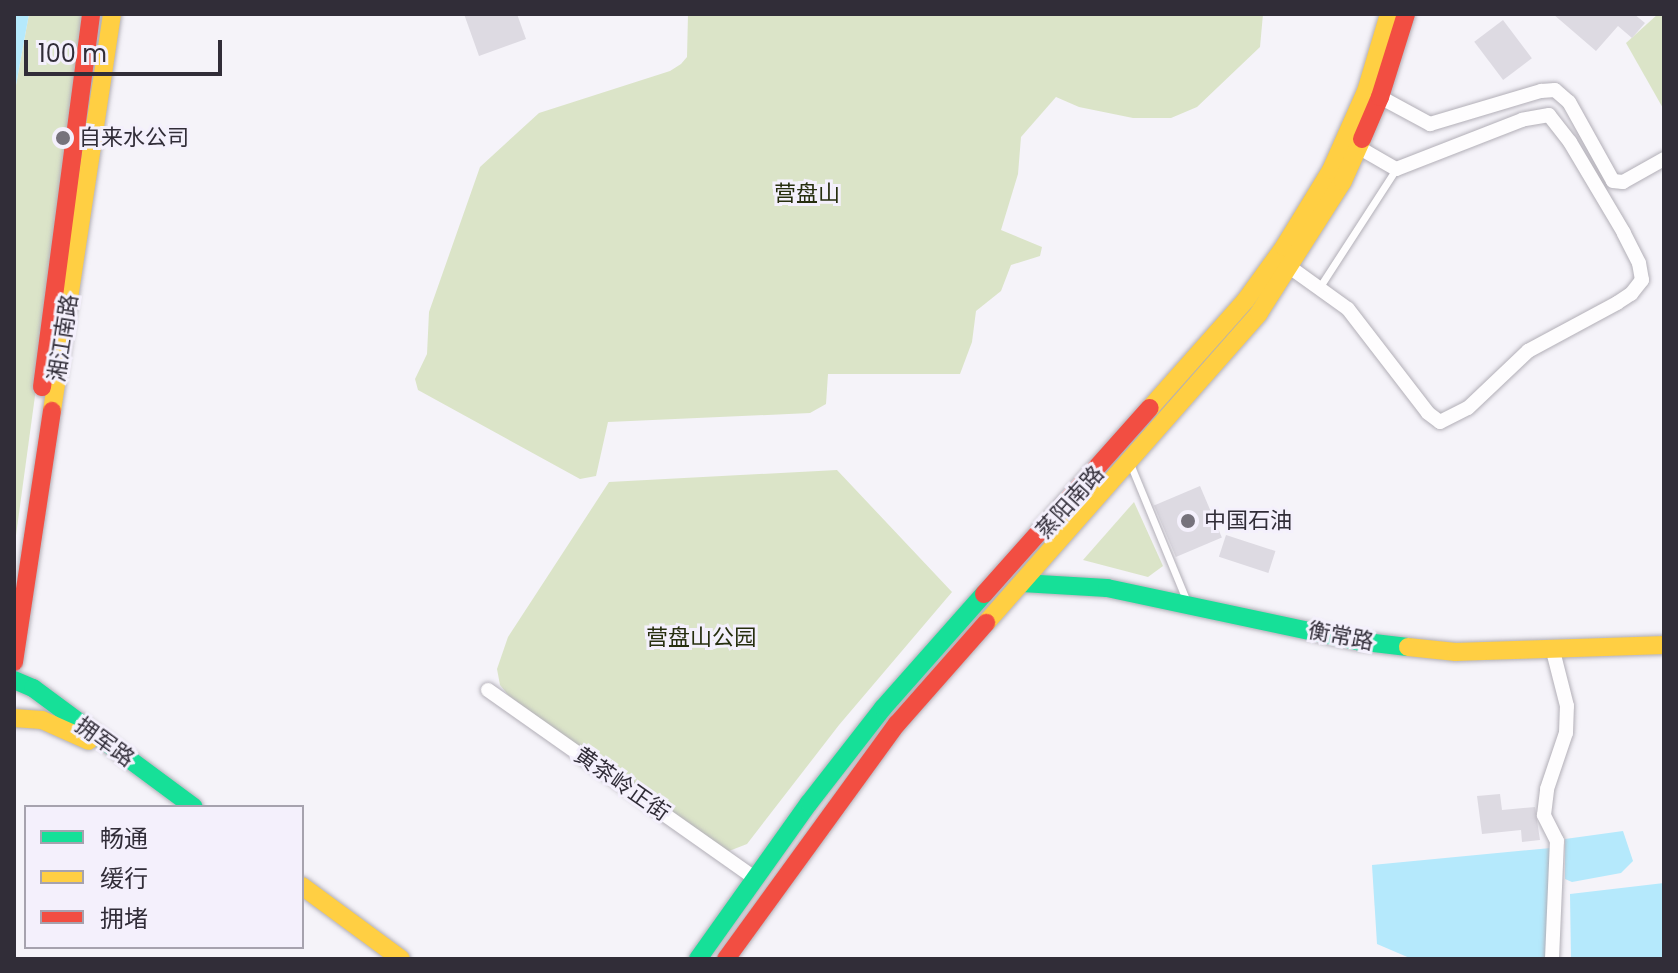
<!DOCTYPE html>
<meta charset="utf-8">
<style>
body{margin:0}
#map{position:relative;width:1678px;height:973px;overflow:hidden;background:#f5f3f9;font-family:Poppins,"Noto Sans SC",sans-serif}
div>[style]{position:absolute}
.green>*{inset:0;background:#dbe4c8}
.water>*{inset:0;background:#b5e9fc}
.building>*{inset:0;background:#dddae2;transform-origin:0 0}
.roads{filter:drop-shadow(0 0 2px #b2afb7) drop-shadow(0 0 2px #b2afb7)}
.lane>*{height:7px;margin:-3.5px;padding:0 3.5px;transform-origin:3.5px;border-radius:3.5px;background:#fefdfe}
.street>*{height:14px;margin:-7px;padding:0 7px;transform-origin:7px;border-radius:7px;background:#fefdfe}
.fast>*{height:18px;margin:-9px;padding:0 9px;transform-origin:9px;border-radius:9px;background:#16e098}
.slow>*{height:18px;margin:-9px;padding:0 9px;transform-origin:9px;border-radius:9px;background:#ffcf43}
.jam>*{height:18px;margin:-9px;padding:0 9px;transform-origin:9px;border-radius:9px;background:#f24e42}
.dots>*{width:22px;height:22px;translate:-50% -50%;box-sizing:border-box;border:4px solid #f4f0fc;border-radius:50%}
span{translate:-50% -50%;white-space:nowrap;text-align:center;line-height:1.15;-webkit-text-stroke:6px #f4f0fc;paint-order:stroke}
.poi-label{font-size:22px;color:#312d38}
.left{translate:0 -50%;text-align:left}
.park-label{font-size:22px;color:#262e0e}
.street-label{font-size:22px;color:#312d38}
.frame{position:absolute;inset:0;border:16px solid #312d38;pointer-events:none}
.legend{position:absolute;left:24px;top:805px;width:280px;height:144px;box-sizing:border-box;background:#f4f0fc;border:2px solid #a6a2ae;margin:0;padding:10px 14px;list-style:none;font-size:24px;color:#312d38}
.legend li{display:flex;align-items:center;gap:16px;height:40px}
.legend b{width:40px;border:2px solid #a6a2ae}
.scale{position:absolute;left:24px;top:40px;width:198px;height:36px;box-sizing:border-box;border:4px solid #312d38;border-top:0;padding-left:10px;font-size:24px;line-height:28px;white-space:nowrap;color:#312d38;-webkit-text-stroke:6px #f4f0fc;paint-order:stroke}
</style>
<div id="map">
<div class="green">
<i style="clip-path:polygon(29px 14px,87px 14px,14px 550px,14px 96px)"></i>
<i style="clip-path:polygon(688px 14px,1263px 14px,1260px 47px,1197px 107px,1171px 118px,1133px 118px,1079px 107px,1056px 97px,1021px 137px,1018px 174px,1001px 230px,1042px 247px,1040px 256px,1011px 265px,1001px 291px,976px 311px,972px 342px,960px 374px,828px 374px,826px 404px,810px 413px,608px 422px,596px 476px,580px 479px,418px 390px,415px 379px,427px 354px,429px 312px,480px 167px,539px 113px,670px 71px,681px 64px,687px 57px)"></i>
<i style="clip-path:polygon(1658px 14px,1664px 14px,1664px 110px,1626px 43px)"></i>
<i style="clip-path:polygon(837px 470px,952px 592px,839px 725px,747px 844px,729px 851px,720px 849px,509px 696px,500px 685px,497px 669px,508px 637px,609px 482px)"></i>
<i style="clip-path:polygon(1134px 502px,1163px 566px,1148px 577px,1083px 560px)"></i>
</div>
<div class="water">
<i style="clip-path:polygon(14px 14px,29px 14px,14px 96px)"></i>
<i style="clip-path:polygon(1623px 831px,1633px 861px,1621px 873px,1572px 882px,1565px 879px,1565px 839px)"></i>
<i style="clip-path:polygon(1551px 848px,1547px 959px,1412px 959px,1377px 944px,1372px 865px)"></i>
<i style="clip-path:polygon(1664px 883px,1664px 959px,1571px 959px,1570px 894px)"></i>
</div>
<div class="building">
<i style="clip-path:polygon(464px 14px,517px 14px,526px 39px,479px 56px)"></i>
<i style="clip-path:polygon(1553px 14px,1634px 14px,1645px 23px,1632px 38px,1618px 26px,1596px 51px)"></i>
<i style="left:1503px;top:20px;width:48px;height:36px;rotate:53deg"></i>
<i style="left:1200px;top:486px;width:56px;height:50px;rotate:67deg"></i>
<i style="left:1226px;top:535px;width:52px;height:23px;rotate:18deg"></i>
<i style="clip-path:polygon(1500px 794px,1502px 810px,1535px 807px,1540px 840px,1522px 842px,1521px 830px,1482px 834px,1477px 796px)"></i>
</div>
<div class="roads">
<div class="lane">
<i style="left:1319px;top:288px;width:142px;rotate:-57.1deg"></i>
<i style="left:1131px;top:466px;width:147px;rotate:67.6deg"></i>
</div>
<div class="street">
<i style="left:1380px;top:97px;width:57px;rotate:28.4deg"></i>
<i style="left:1430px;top:124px;width:116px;rotate:-16.6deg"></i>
<i style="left:1541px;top:91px;width:14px;rotate:-4deg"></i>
<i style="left:1555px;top:90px;width:18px;rotate:41deg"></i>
<i style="left:1569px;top:102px;width:90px;rotate:60.9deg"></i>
<i style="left:1613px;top:181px;width:10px;rotate:6deg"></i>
<i style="left:1623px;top:182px;width:47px;rotate:-29.3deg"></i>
<i style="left:1291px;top:268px;width:70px;rotate:35.7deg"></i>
<i style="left:1348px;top:309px;width:131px;rotate:52.4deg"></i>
<i style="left:1428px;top:413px;width:15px;rotate:37deg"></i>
<i style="left:1440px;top:422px;width:31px;rotate:-27deg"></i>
<i style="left:1468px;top:408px;width:83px;rotate:-43.5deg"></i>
<i style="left:1528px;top:351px;width:101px;rotate:-28.3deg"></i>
<i style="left:1617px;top:303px;width:17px;rotate:-33deg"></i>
<i style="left:1631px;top:294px;width:18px;rotate:-52deg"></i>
<i style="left:1642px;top:280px;width:17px;rotate:-100deg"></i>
<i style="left:1639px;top:263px;width:34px;rotate:-117deg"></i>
<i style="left:1624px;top:233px;width:106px;rotate:-120.7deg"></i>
<i style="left:1570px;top:142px;width:34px;rotate:-128deg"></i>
<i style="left:1549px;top:115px;width:27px;rotate:170deg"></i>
<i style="left:1522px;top:120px;width:135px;rotate:158.7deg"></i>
<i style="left:1396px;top:169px;width:44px;rotate:-149.9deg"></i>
<i style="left:488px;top:690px;width:327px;rotate:35.2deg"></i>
<i style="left:1552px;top:959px;width:118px;rotate:-87.6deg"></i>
<i style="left:1557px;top:841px;width:29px;rotate:-117deg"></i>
<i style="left:1544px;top:815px;width:26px;rotate:-83deg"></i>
<i style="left:1547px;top:789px;width:59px;rotate:-71.3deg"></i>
<i style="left:1566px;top:733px;width:27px;rotate:-88deg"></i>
<i style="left:1567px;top:706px;width:57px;rotate:-104.3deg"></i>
</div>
<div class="fast">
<i style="left:1022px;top:583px;width:85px;rotate:3.4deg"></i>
<i style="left:1107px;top:588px;width:256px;rotate:12deg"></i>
<i style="left:1357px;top:641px;width:51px;rotate:6.7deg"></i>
<i style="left:14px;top:680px;width:21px;rotate:23deg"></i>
<i style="left:33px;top:688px;width:200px;rotate:36.5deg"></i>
<i style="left:698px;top:959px;width:191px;rotate:-54.6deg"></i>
<i style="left:809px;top:803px;width:120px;rotate:-52.1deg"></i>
<i style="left:883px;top:708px;width:152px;rotate:-48.5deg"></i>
</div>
<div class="slow">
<i style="left:1150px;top:408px;width:143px;rotate:-48.4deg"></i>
<i style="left:1245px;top:301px;width:67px;rotate:-54.2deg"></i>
<i style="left:1284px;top:247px;width:90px;rotate:-58.6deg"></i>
<i style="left:1331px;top:170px;width:86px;rotate:-66.1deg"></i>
<i style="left:1366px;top:91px;width:80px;rotate:-73.4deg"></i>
<i style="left:52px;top:411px;width:402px;rotate:-81.4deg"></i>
<i style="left:986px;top:623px;width:413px;rotate:-48.6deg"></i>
<i style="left:1259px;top:313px;width:156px;rotate:-57.5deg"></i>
<i style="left:1343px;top:181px;width:46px;rotate:-65.7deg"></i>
<i style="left:1408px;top:647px;width:48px;rotate:5.9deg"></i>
<i style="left:1456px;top:652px;width:208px;rotate:-1.9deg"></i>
<i style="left:14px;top:718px;width:28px;rotate:4deg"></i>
<i style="left:42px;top:720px;width:51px;rotate:24.1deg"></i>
<i style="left:302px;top:886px;width:123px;rotate:36.4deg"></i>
</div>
<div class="jam">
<i style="left:1362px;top:139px;width:46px;rotate:-66.8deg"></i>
<i style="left:1380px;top:97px;width:87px;rotate:-72.6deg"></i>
<i style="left:42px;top:387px;width:376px;rotate:-82.5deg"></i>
<i style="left:984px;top:594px;width:249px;rotate:-48.3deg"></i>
<i style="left:14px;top:662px;width:254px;rotate:-81.4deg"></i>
<i style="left:726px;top:959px;width:291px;rotate:-54deg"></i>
<i style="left:897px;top:724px;width:135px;rotate:-48.6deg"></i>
</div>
</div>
<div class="dots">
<i style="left:63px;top:138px;background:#76727c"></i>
<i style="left:1188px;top:521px;background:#76727c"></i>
</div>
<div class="poi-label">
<span class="left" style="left:79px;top:138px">自来水公司</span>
<span class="left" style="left:1204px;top:521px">中国石油</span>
</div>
<div class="park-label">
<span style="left:807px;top:194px">营盘山</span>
<span style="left:701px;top:638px">营盘山公园</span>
</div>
<div class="street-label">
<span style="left:63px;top:338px;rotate:-81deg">湘江南路</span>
<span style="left:1070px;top:502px;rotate:-48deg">蒸阳南路</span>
<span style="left:1341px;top:636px;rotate:11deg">衡常路</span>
<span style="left:105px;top:742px;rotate:36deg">拥军路</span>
<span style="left:622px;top:784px;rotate:35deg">黄茶岭正街</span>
</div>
<div class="frame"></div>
<ul class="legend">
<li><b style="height:10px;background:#16e098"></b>畅通</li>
<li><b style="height:10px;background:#ffcf43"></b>缓行</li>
<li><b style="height:10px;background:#f24e42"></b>拥堵</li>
</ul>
<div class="scale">100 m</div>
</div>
